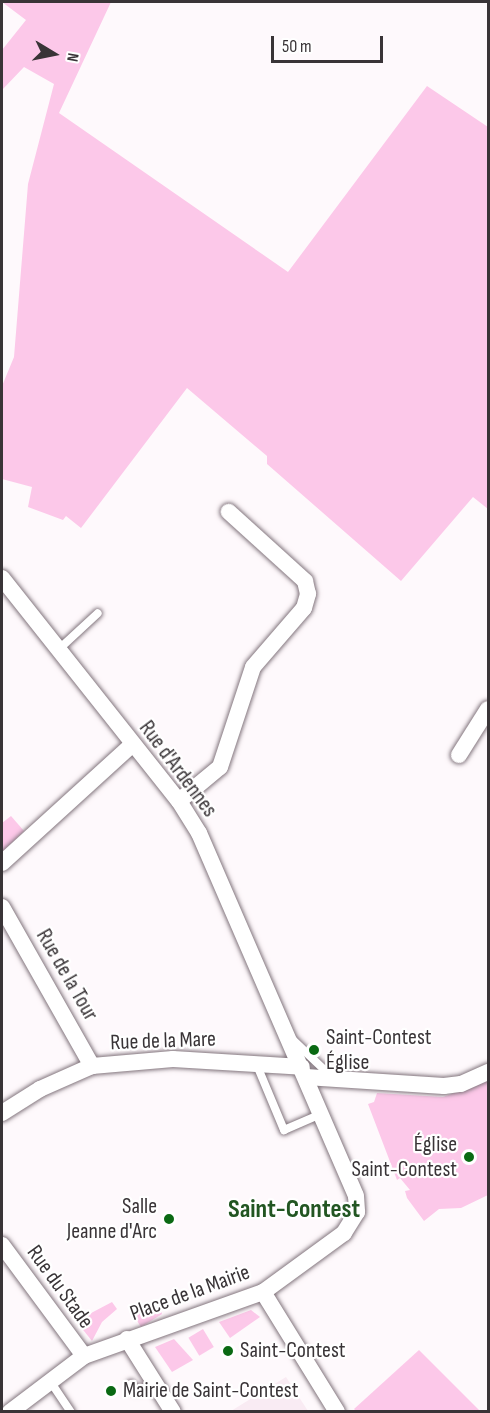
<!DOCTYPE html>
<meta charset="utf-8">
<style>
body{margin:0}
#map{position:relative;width:490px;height:1413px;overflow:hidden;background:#fef9fc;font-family:"Sofia Sans Condensed",sans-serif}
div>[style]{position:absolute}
.built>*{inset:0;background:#f9ebf3}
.green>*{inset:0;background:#fcc8e9;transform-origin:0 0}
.roads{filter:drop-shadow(0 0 2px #83767e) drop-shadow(0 0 2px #83767e)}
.service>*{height:8px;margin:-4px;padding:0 4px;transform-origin:4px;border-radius:4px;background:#fff}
.minor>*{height:16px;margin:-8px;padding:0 8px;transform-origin:8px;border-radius:8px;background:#fff}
.dots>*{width:16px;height:16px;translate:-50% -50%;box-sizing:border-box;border:3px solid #fff;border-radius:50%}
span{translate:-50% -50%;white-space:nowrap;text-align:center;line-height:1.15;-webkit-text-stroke:4.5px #fff;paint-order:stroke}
.street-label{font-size:22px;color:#393437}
.poi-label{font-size:22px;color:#393437}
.left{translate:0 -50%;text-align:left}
.right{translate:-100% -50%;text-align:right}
.quarter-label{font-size:26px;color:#225622;font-weight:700}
.frame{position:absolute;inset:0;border:3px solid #393437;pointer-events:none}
.north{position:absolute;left:24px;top:24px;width:60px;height:60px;-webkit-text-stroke:4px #fff;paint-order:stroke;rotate:100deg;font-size:16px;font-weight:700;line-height:24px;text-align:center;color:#393437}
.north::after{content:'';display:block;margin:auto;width:21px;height:27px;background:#393437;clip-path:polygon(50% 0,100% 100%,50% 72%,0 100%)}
.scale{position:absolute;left:271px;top:36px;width:112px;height:27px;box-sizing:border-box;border:3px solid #393437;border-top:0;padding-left:8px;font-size:18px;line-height:21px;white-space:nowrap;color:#393437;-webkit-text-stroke:4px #fff;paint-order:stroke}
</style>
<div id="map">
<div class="built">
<i style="clip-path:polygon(286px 1377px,308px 1411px,231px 1411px)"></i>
</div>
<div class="green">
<i style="clip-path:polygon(2px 2px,111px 2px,59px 113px,288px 272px,427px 86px,488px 127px,488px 509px,473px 497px,401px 581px,267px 464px,267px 456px,187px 388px,81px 528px,66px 516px,63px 520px,28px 507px,32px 487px,2px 479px,2px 386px,14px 357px,28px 184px,54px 84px,24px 67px,2px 90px,2px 50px,26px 20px)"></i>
<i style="clip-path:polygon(11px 816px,24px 831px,2px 852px,2px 823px)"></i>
<i style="clip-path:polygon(488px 1081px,488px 1195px,461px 1208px,439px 1209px,424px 1221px,407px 1198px,405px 1191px,410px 1190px,400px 1178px,397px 1180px,368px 1104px,374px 1102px,377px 1093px,443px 1097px)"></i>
<i style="clip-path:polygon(112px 1302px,117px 1309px,102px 1322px,92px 1341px,76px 1321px)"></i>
<i style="clip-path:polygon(251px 1310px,260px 1317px,230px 1338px,219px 1322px)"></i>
<i style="clip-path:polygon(131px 1311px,161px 1311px,162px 1314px,141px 1327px)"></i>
<i style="left:203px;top:1329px;width:21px;height:17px;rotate:59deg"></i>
<i style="clip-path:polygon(174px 1339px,193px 1360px,172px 1372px,155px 1347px)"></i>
<i style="clip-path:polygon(419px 1350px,480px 1411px,356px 1411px,354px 1409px)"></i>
</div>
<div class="roads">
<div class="service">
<i style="left:58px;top:650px;width:54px;rotate:-42.8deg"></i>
<i style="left:293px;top:1040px;width:52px;rotate:43.5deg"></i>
<i style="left:256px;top:1063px;width:73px;rotate:67.3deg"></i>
<i style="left:284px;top:1130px;width:40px;rotate:-23.4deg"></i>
<i style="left:50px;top:1381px;width:37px;rotate:56deg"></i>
<i style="left:131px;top:1384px;width:7px;rotate:56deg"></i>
<i style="left:135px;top:1390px;width:21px;rotate:-11deg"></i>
</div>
<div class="minor">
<i style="left:2px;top:578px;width:285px;rotate:51.6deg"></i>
<i style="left:179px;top:801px;width:38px;rotate:58deg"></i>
<i style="left:199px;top:833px;width:395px;rotate:66.6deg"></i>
<i style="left:356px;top:1196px;width:16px;rotate:86deg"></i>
<i style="left:357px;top:1212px;width:25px;rotate:122deg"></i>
<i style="left:344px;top:1233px;width:100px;rotate:143.9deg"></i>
<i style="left:263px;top:1292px;width:190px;rotate:160.3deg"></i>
<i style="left:84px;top:1356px;width:93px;rotate:142.9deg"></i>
<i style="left:459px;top:755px;width:54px;rotate:-57.8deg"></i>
<i style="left:179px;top:801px;width:53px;rotate:-39.7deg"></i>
<i style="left:220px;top:767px;width:105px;rotate:-71.7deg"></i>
<i style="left:253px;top:667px;width:78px;rotate:-49.2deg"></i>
<i style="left:304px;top:608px;width:15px;rotate:-74deg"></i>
<i style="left:308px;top:594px;width:13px;rotate:-103deg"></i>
<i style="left:305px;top:581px;width:103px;rotate:-137.8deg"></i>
<i style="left:2px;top:863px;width:177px;rotate:-42.3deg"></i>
<i style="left:2px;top:907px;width:183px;rotate:60.5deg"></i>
<i style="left:306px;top:1077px;width:138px;rotate:3.7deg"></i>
<i style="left:444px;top:1086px;width:17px;rotate:-7deg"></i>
<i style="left:461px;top:1084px;width:30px;rotate:-24deg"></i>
<i style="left:2px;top:1113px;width:45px;rotate:-32.3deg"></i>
<i style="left:40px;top:1089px;width:57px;rotate:-23.9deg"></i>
<i style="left:92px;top:1066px;width:81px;rotate:-4.9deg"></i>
<i style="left:173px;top:1059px;width:129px;rotate:3.5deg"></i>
<i style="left:2px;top:1245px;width:138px;rotate:53.5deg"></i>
<i style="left:263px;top:1292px;width:141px;rotate:58.3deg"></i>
<i style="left:127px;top:1339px;width:86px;rotate:57.8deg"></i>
</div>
</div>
<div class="dots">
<i style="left:314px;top:1050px;background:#0a6913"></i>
<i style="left:469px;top:1157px;background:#0a6913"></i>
<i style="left:169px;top:1219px;background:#0a6913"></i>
<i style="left:228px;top:1351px;background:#0a6913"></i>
<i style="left:111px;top:1391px;background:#0a6913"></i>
</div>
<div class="street-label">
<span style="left:178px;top:769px;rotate:53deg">Rue d'Ardennes</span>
<span style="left:67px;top:975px;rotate:60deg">Rue de la Tour</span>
<span style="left:163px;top:1041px;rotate:-2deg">Rue de la Mare</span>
<span style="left:60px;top:1287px;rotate:54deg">Rue du Stade</span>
<span style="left:190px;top:1293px;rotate:-20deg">Place de la Mairie</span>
</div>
<div class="poi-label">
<span class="left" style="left:326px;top:1050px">Saint-Contest<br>Église</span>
<span class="right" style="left:457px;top:1157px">Église<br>Saint-Contest</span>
<span class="right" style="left:157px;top:1219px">Salle<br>Jeanne d'Arc</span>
<span class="left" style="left:240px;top:1351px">Saint-Contest</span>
<span class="left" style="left:123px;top:1391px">Mairie de Saint-Contest</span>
</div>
<div class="quarter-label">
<span style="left:294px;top:1210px">Saint-Contest</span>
</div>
<div class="frame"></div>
<div class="north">N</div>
<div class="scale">50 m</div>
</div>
